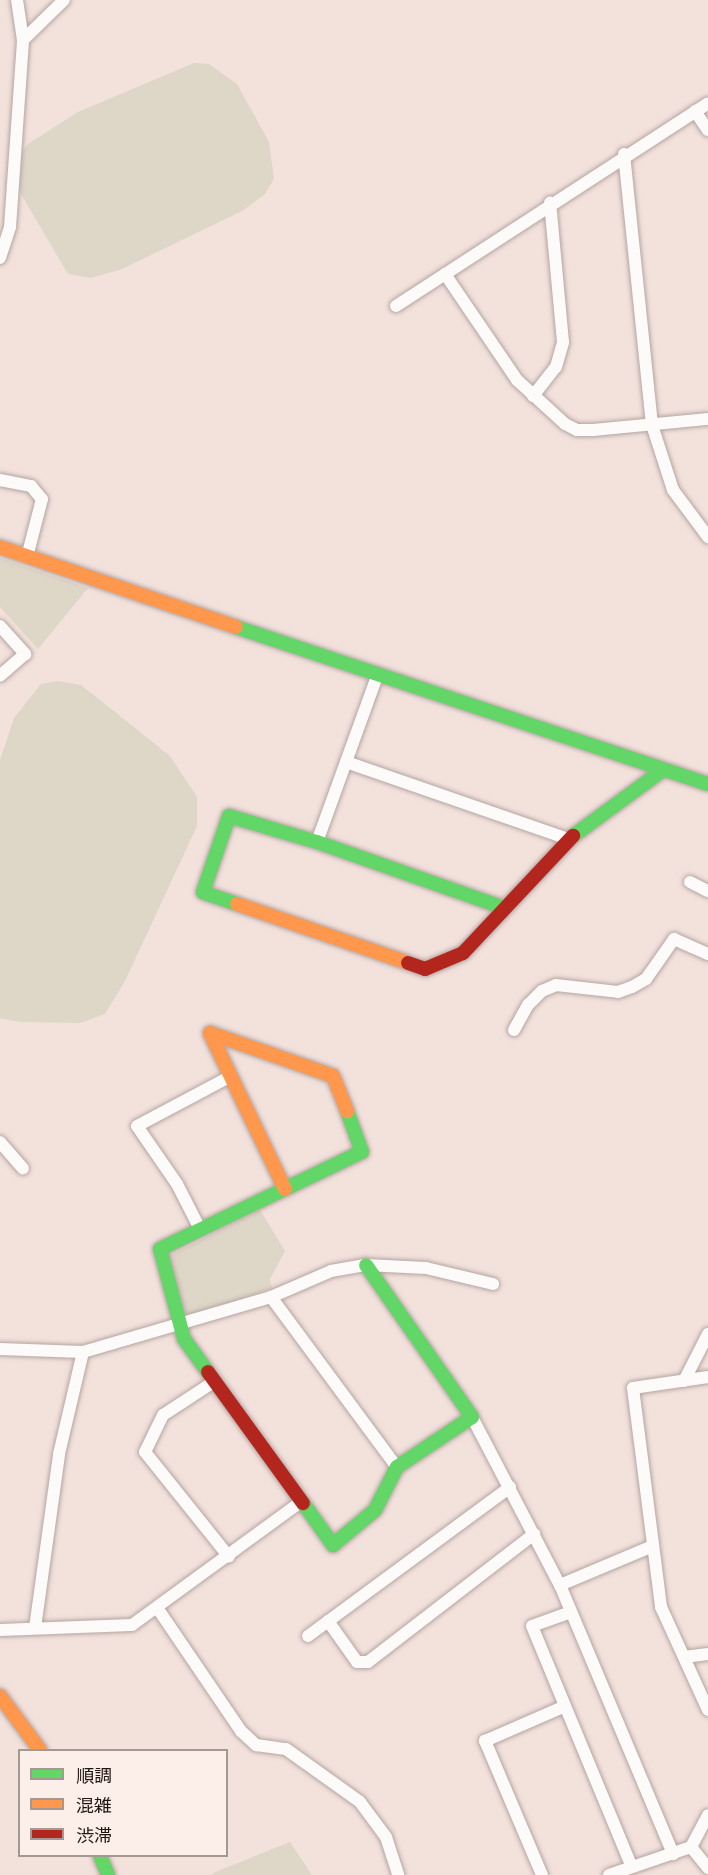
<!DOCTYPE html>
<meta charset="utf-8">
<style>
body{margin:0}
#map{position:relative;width:708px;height:1875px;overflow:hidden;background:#f3e1dc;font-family:"Nunito Sans","Noto Sans JP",sans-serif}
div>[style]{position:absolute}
.green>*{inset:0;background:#ded6c7}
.roads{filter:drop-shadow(0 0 2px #b4a6a2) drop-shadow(0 0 2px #b4a6a2)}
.street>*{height:12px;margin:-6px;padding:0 6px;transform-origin:6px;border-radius:6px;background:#fdfafa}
.fast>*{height:14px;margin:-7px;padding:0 7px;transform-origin:7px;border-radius:7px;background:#63d668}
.slow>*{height:14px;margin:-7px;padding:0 7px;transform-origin:7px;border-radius:7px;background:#ff974d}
.jam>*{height:14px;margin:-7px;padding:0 7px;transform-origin:7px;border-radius:7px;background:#b3261e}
span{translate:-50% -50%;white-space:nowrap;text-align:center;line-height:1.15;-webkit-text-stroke:4.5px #fcefea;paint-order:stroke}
.legend{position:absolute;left:18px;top:1749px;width:210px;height:108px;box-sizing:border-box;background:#fcefea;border:2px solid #a49893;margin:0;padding:8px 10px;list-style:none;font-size:18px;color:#201511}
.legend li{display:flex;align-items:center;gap:12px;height:30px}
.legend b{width:30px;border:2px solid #a49893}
</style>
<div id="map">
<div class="green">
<i style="clip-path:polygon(194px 63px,209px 64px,237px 84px,269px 142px,274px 179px,265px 194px,242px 211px,122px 269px,91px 278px,68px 274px,21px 194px,16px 173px,18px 157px,28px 144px,78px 112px)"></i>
<i style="clip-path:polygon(0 558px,88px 588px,38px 649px,0 607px)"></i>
<i style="clip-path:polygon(57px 681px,81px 685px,170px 756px,197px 797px,197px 826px,125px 981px,105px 1014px,80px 1023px,20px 1022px,0 1018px,0 760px,14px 718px,41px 684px)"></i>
<i style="clip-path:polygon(260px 1210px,285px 1251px,270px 1279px,272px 1288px,192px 1317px,182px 1314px,167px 1257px)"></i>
<i style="clip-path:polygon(290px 1842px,312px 1875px,212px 1875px,213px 1873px)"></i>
</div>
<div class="roads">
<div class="street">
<i style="left:23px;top:40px;width:57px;rotate:-44.3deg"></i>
<i style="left:695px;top:111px;width:23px;rotate:56deg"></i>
<i style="left:624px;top:154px;width:272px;rotate:84.1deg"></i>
<i style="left:652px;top:425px;width:68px;rotate:72.1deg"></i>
<i style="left:673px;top:490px;width:59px;rotate:53.3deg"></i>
<i style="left:0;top:258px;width:33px;rotate:-72deg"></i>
<i style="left:10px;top:227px;width:187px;rotate:-86deg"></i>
<i style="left:23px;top:40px;width:40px;rotate:-98.5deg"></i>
<i style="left:445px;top:274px;width:128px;rotate:55.8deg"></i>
<i style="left:517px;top:380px;width:65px;rotate:42.5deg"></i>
<i style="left:565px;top:424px;width:13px;rotate:27deg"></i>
<i style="left:577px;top:430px;width:16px"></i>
<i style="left:593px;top:430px;width:116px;rotate:-5.5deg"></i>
<i style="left:396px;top:306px;width:372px;rotate:-33deg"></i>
<i style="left:533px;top:396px;width:37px;rotate:-52deg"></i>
<i style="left:556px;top:367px;width:26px;rotate:-74deg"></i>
<i style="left:563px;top:342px;width:140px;rotate:-95.3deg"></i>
<i style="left:0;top:480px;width:32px;rotate:11deg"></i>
<i style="left:31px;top:486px;width:17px;rotate:50deg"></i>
<i style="left:42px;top:499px;width:60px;rotate:104.5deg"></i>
<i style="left:0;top:626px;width:38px;rotate:48deg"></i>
<i style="left:25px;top:654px;width:33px;rotate:139deg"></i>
<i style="left:346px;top:762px;width:235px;rotate:19.1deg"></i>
<i style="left:317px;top:842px;width:177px;rotate:-70.1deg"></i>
<i style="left:690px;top:882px;width:20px;rotate:27deg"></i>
<i style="left:514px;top:1030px;width:29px;rotate:-61deg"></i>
<i style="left:528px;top:1005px;width:20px;rotate:-45deg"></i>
<i style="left:542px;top:991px;width:15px;rotate:-23deg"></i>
<i style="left:556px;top:985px;width:62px;rotate:6.4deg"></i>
<i style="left:618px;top:992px;width:15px;rotate:-20deg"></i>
<i style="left:632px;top:987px;width:16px;rotate:-30deg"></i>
<i style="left:646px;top:979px;width:49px;rotate:-55deg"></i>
<i style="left:674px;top:939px;width:37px;rotate:24deg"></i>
<i style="left:0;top:1142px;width:35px;rotate:49deg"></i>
<i style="left:200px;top:1229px;width:51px;rotate:-117.1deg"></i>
<i style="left:177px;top:1184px;width:70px;rotate:-124.6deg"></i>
<i style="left:137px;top:1126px;width:106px;rotate:-28deg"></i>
<i style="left:271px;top:1297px;width:212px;rotate:53.5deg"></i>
<i style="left:0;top:1349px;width:83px;rotate:2.1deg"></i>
<i style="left:83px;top:1352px;width:196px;rotate:-16.3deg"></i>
<i style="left:271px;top:1297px;width:65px;rotate:-23.4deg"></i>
<i style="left:331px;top:1271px;width:36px;rotate:-10deg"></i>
<i style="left:366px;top:1265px;width:60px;rotate:2.9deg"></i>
<i style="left:426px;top:1268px;width:69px;rotate:13.4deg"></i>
<i style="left:708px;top:1377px;width:76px;rotate:171.7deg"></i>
<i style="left:633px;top:1388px;width:221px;rotate:82.7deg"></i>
<i style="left:661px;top:1607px;width:113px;rotate:65.5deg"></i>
<i style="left:215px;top:1381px;width:62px;rotate:146.8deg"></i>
<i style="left:163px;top:1415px;width:41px;rotate:115.9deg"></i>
<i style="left:145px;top:1452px;width:134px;rotate:51.3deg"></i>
<i style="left:684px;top:1381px;width:53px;rotate:-62.9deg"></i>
<i style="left:472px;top:1417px;width:190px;rotate:62.4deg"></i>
<i style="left:560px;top:1585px;width:292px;rotate:67.2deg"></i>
<i style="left:560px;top:1585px;width:101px;rotate:-22.8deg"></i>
<i style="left:158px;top:1609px;width:148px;rotate:55.8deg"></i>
<i style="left:241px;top:1731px;width:21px;rotate:43deg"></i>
<i style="left:256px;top:1745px;width:30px;rotate:8deg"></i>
<i style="left:286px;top:1749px;width:91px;rotate:35.6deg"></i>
<i style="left:360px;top:1802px;width:44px;rotate:53.4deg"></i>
<i style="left:386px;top:1837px;width:40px;rotate:72deg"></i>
<i style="left:571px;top:1612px;width:41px;rotate:160.3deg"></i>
<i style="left:532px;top:1626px;width:259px;rotate:67.5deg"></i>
<i style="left:328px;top:1621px;width:50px;rotate:54.7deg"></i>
<i style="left:357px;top:1662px;width:11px"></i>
<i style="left:368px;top:1662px;width:210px;rotate:-37.6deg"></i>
<i style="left:35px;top:1628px;width:176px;rotate:-82.1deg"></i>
<i style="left:59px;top:1454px;width:105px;rotate:-76.8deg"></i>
<i style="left:0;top:1630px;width:132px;rotate:-2.2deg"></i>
<i style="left:132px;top:1625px;width:210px;rotate:-36.1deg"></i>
<i style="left:308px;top:1636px;width:251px;rotate:-36.4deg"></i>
<i style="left:684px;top:1657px;width:24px;rotate:-7deg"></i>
<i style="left:691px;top:1847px;width:27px;rotate:51deg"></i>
<i style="left:542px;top:1875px;width:146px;rotate:-113deg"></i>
<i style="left:485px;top:1741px;width:87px;rotate:-23.6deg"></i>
<i style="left:609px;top:1875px;width:87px;rotate:-18.9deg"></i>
<i style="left:691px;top:1847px;width:36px;rotate:-62deg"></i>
</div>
<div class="fast">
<i style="left:236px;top:627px;width:497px;rotate:18.4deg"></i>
<i style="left:573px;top:836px;width:112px;rotate:-36.3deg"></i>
<i style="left:237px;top:904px;width:36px;rotate:-161deg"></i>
<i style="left:203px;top:892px;width:80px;rotate:-71.1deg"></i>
<i style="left:229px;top:816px;width:92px;rotate:16.5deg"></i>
<i style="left:317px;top:842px;width:198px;rotate:19.4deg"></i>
<i style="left:208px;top:1372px;width:41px;rotate:-126deg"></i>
<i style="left:184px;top:1339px;width:93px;rotate:-104.9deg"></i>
<i style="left:160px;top:1249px;width:224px;rotate:-25.7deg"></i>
<i style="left:362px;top:1152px;width:44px;rotate:-110.1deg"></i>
<i style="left:303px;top:1503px;width:52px;rotate:54.5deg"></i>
<i style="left:333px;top:1545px;width:55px;rotate:-39.8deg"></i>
<i style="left:375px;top:1510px;width:48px;rotate:-62.9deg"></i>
<i style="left:397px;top:1467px;width:90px;rotate:-33.7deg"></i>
<i style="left:472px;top:1417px;width:185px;rotate:-124.9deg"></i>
<i style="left:100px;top:1856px;width:21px;rotate:67deg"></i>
</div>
<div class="slow">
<i style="left:0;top:547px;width:249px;rotate:18.7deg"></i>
<i style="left:237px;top:904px;width:181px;rotate:19deg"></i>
<i style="left:285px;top:1189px;width:173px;rotate:-115.7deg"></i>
<i style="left:210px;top:1033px;width:130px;rotate:19.3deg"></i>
<i style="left:333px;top:1076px;width:38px;rotate:68deg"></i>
<i style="left:0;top:1696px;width:67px;rotate:53.5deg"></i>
</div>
<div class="jam">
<i style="left:408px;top:963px;width:18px;rotate:19deg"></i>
<i style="left:425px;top:969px;width:41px;rotate:-22.8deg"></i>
<i style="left:463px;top:953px;width:161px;rotate:-46.8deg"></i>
<i style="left:208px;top:1372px;width:162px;rotate:54.1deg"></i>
</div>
</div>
<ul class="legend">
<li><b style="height:8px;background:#63d668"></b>順調</li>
<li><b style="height:8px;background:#ff974d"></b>混雑</li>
<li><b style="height:8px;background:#b3261e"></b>渋滞</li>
</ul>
</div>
